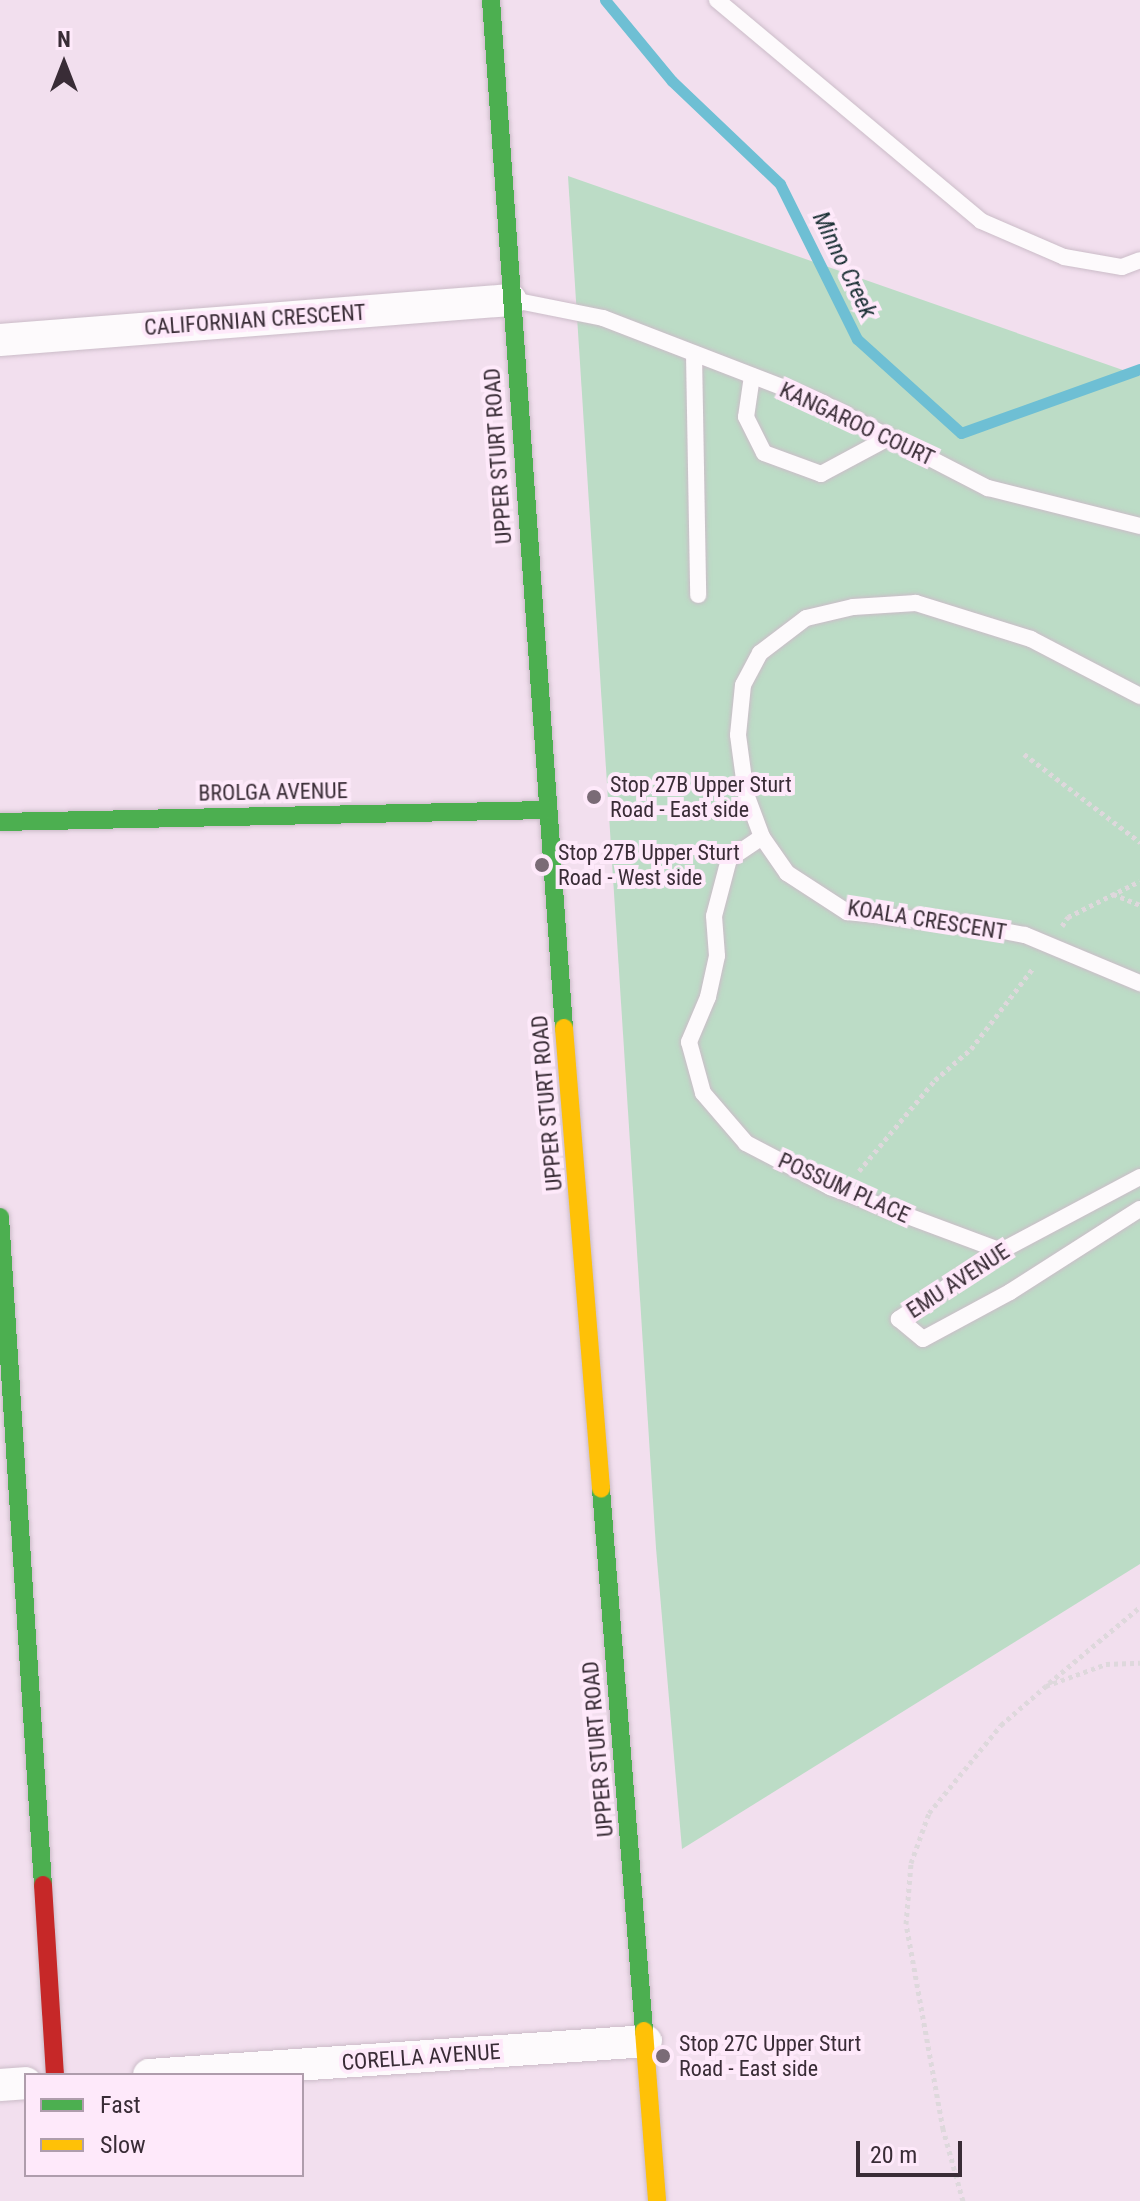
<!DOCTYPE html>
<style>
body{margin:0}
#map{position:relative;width:1140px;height:2201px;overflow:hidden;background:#f2dfee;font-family:"Roboto Condensed",sans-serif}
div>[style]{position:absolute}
.green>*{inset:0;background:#bcdcc6}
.stream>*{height:11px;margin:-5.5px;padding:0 5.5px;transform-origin:5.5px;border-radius:5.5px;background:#6ebfd4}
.path>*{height:5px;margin-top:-2.5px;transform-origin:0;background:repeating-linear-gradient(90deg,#ded8dc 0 4px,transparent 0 8px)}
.roads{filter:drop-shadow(0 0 2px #cbbcc8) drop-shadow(0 0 2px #cbbcc8)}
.lane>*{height:16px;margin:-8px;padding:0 8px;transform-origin:8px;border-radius:8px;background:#fdfafc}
.street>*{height:32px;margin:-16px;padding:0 16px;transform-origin:16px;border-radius:16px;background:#fdfafc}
.fast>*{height:18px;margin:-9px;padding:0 9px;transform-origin:9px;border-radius:9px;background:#4caf50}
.slow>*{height:18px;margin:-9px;padding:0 9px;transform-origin:9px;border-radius:9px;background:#ffc107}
.jam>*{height:18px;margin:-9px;padding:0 9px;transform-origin:9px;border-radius:9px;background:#c62828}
.dots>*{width:22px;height:22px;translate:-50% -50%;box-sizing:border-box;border:4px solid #fee9fa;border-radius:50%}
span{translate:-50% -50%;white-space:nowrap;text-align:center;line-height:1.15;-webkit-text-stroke:8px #fee9fa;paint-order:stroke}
.street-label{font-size:22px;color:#392c36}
.poi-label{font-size:22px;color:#392c36}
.left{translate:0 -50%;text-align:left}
.water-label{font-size:24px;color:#1c3136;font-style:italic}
.legend{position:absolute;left:24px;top:2073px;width:280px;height:104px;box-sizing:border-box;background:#fee9fa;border:2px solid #af9dac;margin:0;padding:10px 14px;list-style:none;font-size:24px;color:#392c36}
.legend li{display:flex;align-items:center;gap:16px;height:40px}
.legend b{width:40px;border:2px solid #af9dac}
.north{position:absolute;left:24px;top:24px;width:80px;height:80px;-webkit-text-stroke:6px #fee9fa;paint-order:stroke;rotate:0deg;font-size:22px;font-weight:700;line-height:32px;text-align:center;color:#392c36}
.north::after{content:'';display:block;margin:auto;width:28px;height:36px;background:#392c36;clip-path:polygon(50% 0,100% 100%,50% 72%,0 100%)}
.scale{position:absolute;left:856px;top:2141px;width:106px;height:36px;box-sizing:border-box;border:4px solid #392c36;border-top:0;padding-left:10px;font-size:24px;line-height:28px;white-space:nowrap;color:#392c36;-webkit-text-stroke:6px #fee9fa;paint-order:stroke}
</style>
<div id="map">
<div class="green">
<i style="clip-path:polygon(568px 176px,1140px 376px,1140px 1564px,682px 1849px,656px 1548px)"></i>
</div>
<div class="stream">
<i style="left:605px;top:0;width:105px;rotate:50.4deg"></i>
<i style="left:672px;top:81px;width:149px;rotate:43.6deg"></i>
<i style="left:780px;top:184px;width:173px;rotate:63.6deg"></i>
<i style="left:857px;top:339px;width:140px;rotate:42.1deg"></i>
<i style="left:961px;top:433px;width:190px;rotate:-19.7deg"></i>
</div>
<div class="path">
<i style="left:1024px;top:754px;width:146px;rotate:37.2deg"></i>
<i style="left:1113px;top:894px;width:29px;rotate:22deg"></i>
<i style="left:1062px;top:926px;width:11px;rotate:-56deg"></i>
<i style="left:1068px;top:917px;width:80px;rotate:-26.6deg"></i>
<i style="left:859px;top:1171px;width:119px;rotate:-50.1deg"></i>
<i style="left:935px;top:1080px;width:48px;rotate:-40.7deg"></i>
<i style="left:971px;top:1049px;width:103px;rotate:-52.5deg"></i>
<i style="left:1049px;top:1683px;width:119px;rotate:-39.9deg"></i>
<i style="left:963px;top:2201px;width:75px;rotate:-105.5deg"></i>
<i style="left:943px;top:2129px;width:208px;rotate:-100.2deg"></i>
<i style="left:906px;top:1924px;width:61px;rotate:-85.3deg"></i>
<i style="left:911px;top:1863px;width:53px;rotate:-70.2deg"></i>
<i style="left:929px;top:1813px;width:114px;rotate:-50.7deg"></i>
<i style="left:1001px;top:1725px;width:60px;rotate:-40.9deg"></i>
<i style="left:1046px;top:1686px;width:64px;rotate:-20.1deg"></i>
<i style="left:1106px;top:1664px;width:34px;rotate:-2deg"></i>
</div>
<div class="roads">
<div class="lane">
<i style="left:717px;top:0;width:344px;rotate:39.9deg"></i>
<i style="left:981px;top:221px;width:90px;rotate:23.4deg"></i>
<i style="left:1064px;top:257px;width:59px;rotate:9.8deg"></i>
<i style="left:1122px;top:267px;width:19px;rotate:-21deg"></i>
<i style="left:513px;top:300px;width:92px;rotate:11.3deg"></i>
<i style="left:603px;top:318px;width:236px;rotate:21.1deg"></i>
<i style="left:823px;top:403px;width:186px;rotate:27.3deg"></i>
<i style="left:988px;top:488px;width:157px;rotate:14deg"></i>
<i style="left:694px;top:354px;width:241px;rotate:89deg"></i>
<i style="left:752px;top:376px;width:41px;rotate:98.3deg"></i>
<i style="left:746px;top:417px;width:40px;rotate:63.4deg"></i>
<i style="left:764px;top:453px;width:61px;rotate:20.2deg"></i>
<i style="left:821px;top:474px;width:78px;rotate:-28.2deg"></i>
<i style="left:1140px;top:696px;width:123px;rotate:-152.4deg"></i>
<i style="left:1031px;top:639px;width:121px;rotate:-162.6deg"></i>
<i style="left:916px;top:603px;width:63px;rotate:176.4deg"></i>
<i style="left:853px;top:607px;width:48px;rotate:166.8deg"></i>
<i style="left:806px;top:618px;width:58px;rotate:142.7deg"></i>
<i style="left:760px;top:653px;width:36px;rotate:118deg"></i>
<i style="left:743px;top:685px;width:50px;rotate:95.7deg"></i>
<i style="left:738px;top:735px;width:60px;rotate:82.3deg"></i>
<i style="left:746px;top:794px;width:46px;rotate:69.6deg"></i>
<i style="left:762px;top:837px;width:44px;rotate:55.2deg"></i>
<i style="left:787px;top:873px;width:72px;rotate:33deg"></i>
<i style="left:847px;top:912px;width:126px;rotate:5.9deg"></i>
<i style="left:972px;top:925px;width:54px;rotate:10.7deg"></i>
<i style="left:1025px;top:935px;width:125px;rotate:22.7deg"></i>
<i style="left:762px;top:837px;width:40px;rotate:146deg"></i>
<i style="left:729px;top:859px;width:59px;rotate:104.7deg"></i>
<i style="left:714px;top:916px;width:40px;rotate:85.7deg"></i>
<i style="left:717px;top:956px;width:42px;rotate:102.4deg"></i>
<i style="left:708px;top:997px;width:49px;rotate:112.9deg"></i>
<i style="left:689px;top:1042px;width:53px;rotate:74.6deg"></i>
<i style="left:703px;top:1093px;width:66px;rotate:49.3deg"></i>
<i style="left:746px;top:1143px;width:95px;rotate:27.6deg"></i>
<i style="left:830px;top:1187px;width:183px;rotate:20.5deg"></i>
<i style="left:1140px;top:1177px;width:157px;rotate:152deg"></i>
<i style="left:1001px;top:1251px;width:123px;rotate:146.3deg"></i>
<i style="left:899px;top:1319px;width:31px;rotate:40deg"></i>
<i style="left:923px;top:1339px;width:99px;rotate:-28.4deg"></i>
<i style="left:1010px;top:1292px;width:154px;rotate:-32.6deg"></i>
</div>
<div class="street">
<i style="left:0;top:340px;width:512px;rotate:-4.48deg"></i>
<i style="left:149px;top:2075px;width:498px;rotate:-3.9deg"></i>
<i style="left:0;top:2085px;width:26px;rotate:-4deg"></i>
</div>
<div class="fast">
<i style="left:491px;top:0;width:1031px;rotate:85.94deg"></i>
<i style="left:0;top:822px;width:547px;rotate:-1.26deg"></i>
<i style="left:0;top:1217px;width:669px;rotate:86.32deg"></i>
<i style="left:601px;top:1489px;width:544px;rotate:85.46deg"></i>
</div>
<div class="slow">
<i style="left:564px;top:1028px;width:462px;rotate:85.4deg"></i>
<i style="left:644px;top:2031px;width:170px;rotate:85.6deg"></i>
</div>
<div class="jam">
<i style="left:43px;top:1885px;width:190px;rotate:86.4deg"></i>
</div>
</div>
<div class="dots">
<i style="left:594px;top:797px;background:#7a6b76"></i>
<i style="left:542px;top:865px;background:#7a6b76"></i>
<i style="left:663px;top:2056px;background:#7a6b76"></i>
</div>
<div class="street-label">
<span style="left:255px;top:320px;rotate:-4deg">CALIFORNIAN CRESCENT</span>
<span style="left:857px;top:424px;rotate:25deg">KANGAROO COURT</span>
<span style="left:498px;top:456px;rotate:-94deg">UPPER STURT ROAD</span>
<span style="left:273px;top:792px;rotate:-1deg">BROLGA AVENUE</span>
<span style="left:927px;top:920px;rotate:9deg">KOALA CRESCENT</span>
<span style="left:547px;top:1103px;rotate:-95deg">UPPER STURT ROAD</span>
<span style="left:844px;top:1188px;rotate:24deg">POSSUM PLACE</span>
<span style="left:958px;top:1281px;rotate:-33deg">EMU AVENUE</span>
<span style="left:598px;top:1749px;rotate:-95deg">UPPER STURT ROAD</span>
<span style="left:421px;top:2057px;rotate:-4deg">CORELLA AVENUE</span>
</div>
<div class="poi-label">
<span class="left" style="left:610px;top:797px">Stop 27B Upper Sturt<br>Road - East side</span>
<span class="left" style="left:558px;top:865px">Stop 27B Upper Sturt<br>Road - West side</span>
<span class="left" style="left:679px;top:2056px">Stop 27C Upper Sturt<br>Road - East side</span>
</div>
<div class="water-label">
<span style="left:844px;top:265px;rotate:64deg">Minno Creek</span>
</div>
<ul class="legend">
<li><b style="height:10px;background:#4caf50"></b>Fast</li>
<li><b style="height:10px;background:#ffc107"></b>Slow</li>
</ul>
<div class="north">N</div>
<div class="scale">20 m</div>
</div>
